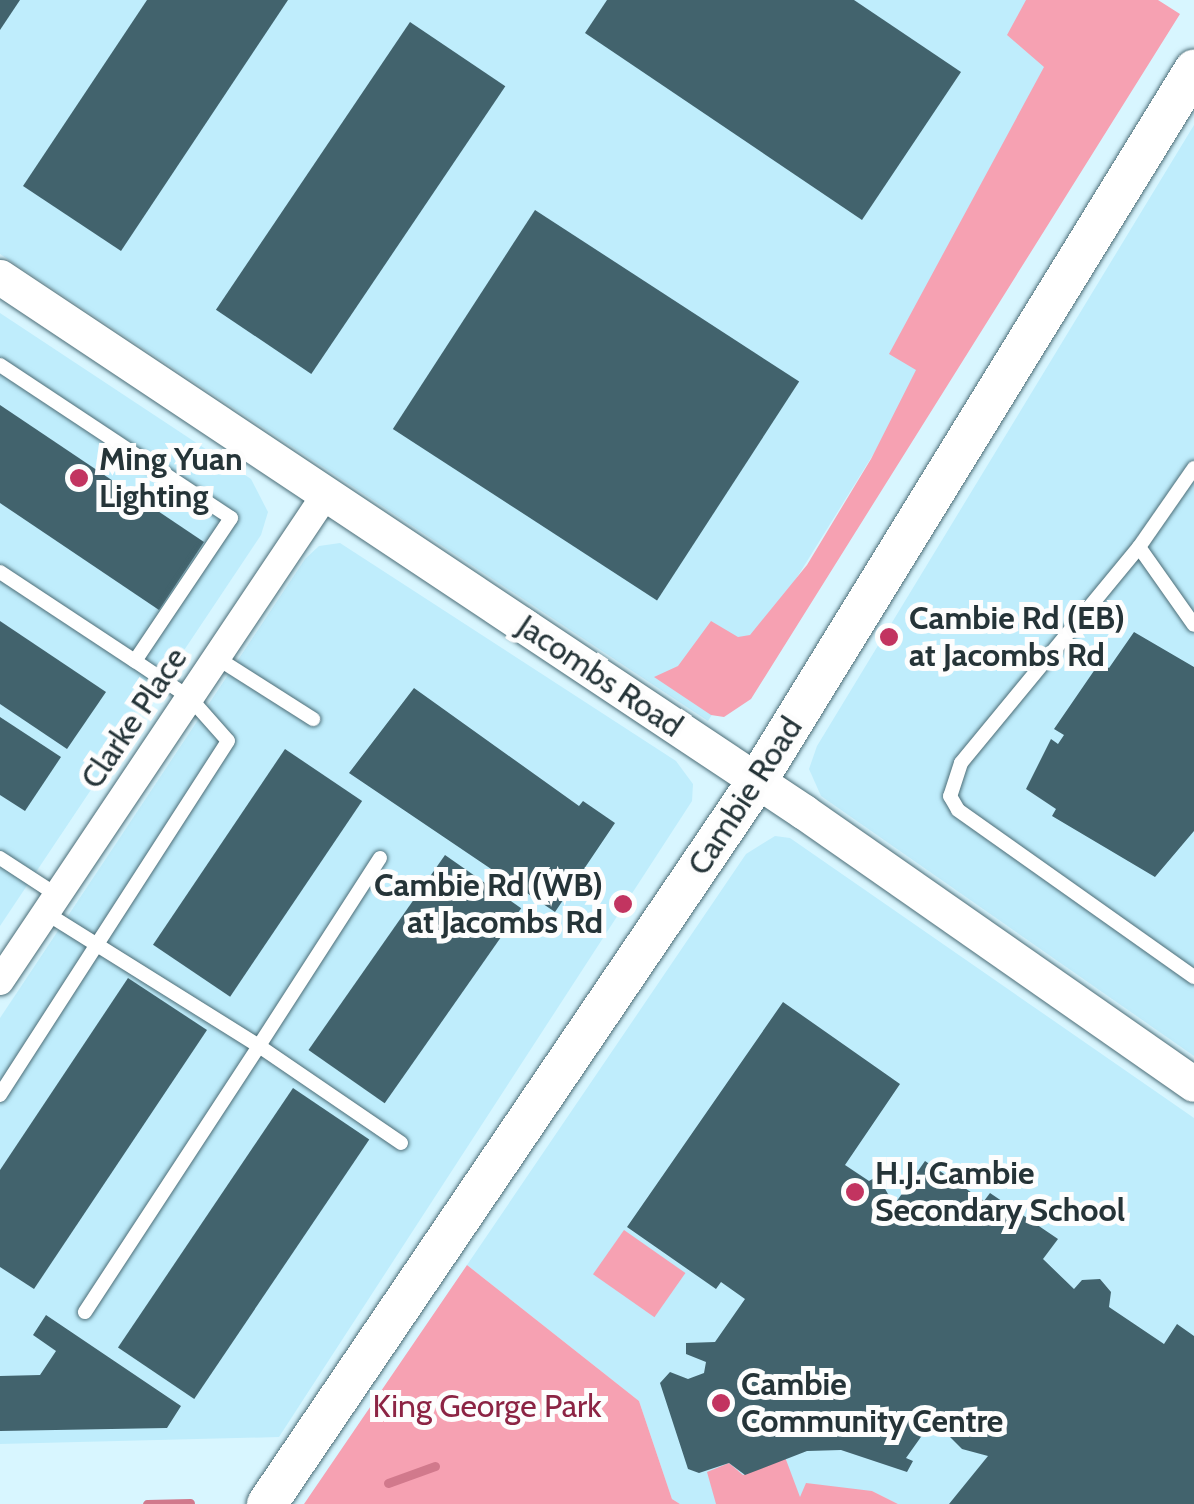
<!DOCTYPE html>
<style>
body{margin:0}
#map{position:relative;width:1194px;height:1504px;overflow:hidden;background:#d8f6ff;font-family:Cabin,sans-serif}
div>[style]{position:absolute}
.built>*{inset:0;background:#bfedfc}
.green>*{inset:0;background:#f6a1b2;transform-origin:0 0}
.stream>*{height:9px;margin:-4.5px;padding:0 4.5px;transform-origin:4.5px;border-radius:4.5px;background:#d1798c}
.building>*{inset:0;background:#42636d;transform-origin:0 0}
.roads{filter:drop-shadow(0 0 2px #4c6d77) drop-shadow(0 0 2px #4c6d77)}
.service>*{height:14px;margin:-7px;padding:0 7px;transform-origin:7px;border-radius:7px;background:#fff}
.minor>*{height:28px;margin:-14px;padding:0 14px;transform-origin:14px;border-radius:14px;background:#fff}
.tertiary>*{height:35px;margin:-17.5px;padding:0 17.5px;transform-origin:17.5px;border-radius:17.5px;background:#fff}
.secondary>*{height:40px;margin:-20px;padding:0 20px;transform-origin:20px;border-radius:20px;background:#fff}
.dots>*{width:28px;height:28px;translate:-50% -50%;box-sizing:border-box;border:5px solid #fdfdfd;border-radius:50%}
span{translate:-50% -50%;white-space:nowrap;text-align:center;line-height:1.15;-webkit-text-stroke:10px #fdfdfd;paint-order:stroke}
.poi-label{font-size:32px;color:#253438;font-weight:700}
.left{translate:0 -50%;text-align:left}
.right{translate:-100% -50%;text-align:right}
.street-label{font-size:32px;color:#253438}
.park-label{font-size:32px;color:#8c2444}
</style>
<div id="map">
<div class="built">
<i style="clip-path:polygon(0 0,1042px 0,1122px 53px,708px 721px,0 254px)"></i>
<i style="clip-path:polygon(1194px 125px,1194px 1056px,821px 796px,809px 769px,817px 746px)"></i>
<i style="clip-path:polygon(0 313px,251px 479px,268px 512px,261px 535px,0 926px)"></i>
<i style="clip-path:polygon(340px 543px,676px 761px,693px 784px,692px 801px,279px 1437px,0 1444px,0 1018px,305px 559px,319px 546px)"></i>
<i style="clip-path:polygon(775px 836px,790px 838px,1194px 1118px,1194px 1504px,898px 1504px,872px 1491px,798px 1504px,680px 1504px,672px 1499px,639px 1401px,467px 1265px,746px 854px)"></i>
</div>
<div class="green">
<i style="clip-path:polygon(1026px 0,1158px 0,1180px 14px,751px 699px,724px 717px,711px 715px,654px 677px,678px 666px,711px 621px,738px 637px,750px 635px,807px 565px,871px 459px,916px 370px,889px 354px,1044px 67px,1007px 35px)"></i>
<i style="left:624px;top:1230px;width:75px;height:54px;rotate:35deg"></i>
<i style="clip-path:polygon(467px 1265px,639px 1401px,672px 1499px,680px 1504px,304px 1504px)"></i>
<i style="clip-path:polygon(785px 1457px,800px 1497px,806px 1483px,872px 1491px,898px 1504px,716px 1504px,707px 1472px,729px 1463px,743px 1475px)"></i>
</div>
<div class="stream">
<i style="left:388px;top:1483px;width:50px;rotate:-19.9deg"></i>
<i style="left:147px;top:1504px;width:43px;rotate:-1.3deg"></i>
</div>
<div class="building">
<i style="clip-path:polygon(0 0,20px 0,0 30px)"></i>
<i style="clip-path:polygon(147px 0,288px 0,121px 251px,23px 186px)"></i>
<i style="clip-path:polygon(607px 0,854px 0,961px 72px,862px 220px,585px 33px)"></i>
<i style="left:410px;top:22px;width:115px;height:347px;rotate:34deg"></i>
<i style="left:535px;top:210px;width:315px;height:261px;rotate:33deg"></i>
<i style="clip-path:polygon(0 405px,204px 542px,159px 610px,0 503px)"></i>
<i style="clip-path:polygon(0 621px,106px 692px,67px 749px,0 704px)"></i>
<i style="clip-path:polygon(1134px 632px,1194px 667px,1194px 831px,1155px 877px,1052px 816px,1056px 809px,1026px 789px,1051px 739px,1058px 744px,1064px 735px,1054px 729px,1100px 662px,1109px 668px)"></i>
<i style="clip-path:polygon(414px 688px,579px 806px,583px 801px,615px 823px,555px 912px,349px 773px)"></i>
<i style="clip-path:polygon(0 717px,61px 757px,25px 811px,0 795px)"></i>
<i style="left:285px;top:749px;width:93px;height:236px;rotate:34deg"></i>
<i style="left:445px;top:855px;width:93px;height:238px;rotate:35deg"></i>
<i style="clip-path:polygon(128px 978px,207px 1030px,34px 1289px,0 1267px,0 1170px)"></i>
<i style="clip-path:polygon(783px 1002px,900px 1084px,845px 1165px,869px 1181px,878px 1176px,894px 1205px,925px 1161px,984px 1201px,990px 1193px,1058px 1239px,1043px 1259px,1074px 1289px,1082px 1280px,1100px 1279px,1111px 1292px,1109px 1307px,1164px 1344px,1177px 1324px,1194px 1336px,1194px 1504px,949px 1504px,988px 1456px,962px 1449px,933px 1420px,906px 1458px,913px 1461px,907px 1472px,841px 1450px,807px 1451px,745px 1475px,729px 1463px,699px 1473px,688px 1469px,660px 1383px,670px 1372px,688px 1379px,704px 1373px,706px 1362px,686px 1354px,686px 1343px,715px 1342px,745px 1299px,721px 1282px,716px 1289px,627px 1227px)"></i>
<i style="left:293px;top:1088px;width:92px;height:313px;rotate:34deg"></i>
<i style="clip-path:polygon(46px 1315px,181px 1406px,167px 1428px,0 1431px,0 1376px,40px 1375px,56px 1351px,33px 1335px)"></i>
</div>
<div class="roads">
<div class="service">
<i style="left:0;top:365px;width:277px;rotate:33.5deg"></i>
<i style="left:231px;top:518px;width:172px;rotate:123.9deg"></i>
<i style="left:135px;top:661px;width:66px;rotate:33.9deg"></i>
<i style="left:190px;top:698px;width:57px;rotate:48.5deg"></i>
<i style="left:228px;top:741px;width:421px;rotate:122.8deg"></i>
<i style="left:1194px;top:468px;width:96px;rotate:124.8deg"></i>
<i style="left:1139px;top:547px;width:280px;rotate:129.5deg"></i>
<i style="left:961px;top:763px;width:35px;rotate:108deg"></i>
<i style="left:950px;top:796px;width:16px;rotate:60deg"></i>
<i style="left:958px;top:810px;width:289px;rotate:35.3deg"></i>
<i style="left:1139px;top:547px;width:95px;rotate:54.8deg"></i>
<i style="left:0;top:572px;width:162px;rotate:33.4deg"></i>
<i style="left:217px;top:658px;width:114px;rotate:32.4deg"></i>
<i style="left:0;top:858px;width:68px;rotate:33deg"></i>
<i style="left:380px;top:858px;width:224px;rotate:122.8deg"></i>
<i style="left:259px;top:1046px;width:172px;rotate:34.3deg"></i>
<i style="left:46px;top:913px;width:251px;rotate:32deg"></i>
<i style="left:259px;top:1046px;width:318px;rotate:123.2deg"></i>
</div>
<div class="minor">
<i style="left:0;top:981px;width:586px;rotate:-56.2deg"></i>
</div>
<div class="tertiary">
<i style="left:0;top:277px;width:966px;rotate:33.64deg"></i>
<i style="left:804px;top:812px;width:475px;rotate:34.9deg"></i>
</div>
<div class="secondary">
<i style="left:267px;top:1504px;width:873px;rotate:-55.87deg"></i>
<i style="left:757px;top:781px;width:835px;rotate:-58.42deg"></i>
</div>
</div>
<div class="dots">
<i style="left:79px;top:478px;background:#c23460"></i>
<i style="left:889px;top:637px;background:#c23460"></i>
<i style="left:623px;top:904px;background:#c23460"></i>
<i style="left:855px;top:1192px;background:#c23460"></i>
<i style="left:721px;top:1403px;background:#c23460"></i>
</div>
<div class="poi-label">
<span class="left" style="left:99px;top:478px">Ming Yuan<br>Lighting</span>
<span class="left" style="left:909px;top:637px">Cambie Rd (EB)<br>at Jacombs Rd</span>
<span class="right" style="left:603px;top:904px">Cambie Rd (WB)<br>at Jacombs Rd</span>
<span class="left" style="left:875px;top:1192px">H.J. Cambie<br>Secondary School</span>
<span class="left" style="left:741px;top:1403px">Cambie<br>Community Centre</span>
</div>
<div class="street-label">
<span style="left:600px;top:676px;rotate:34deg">Jacombs Road</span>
<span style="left:134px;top:718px;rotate:-56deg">Clarke Place</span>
<span style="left:745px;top:796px;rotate:-57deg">Cambie Road</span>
</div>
<div class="park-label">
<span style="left:487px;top:1406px">King George Park</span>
</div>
</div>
